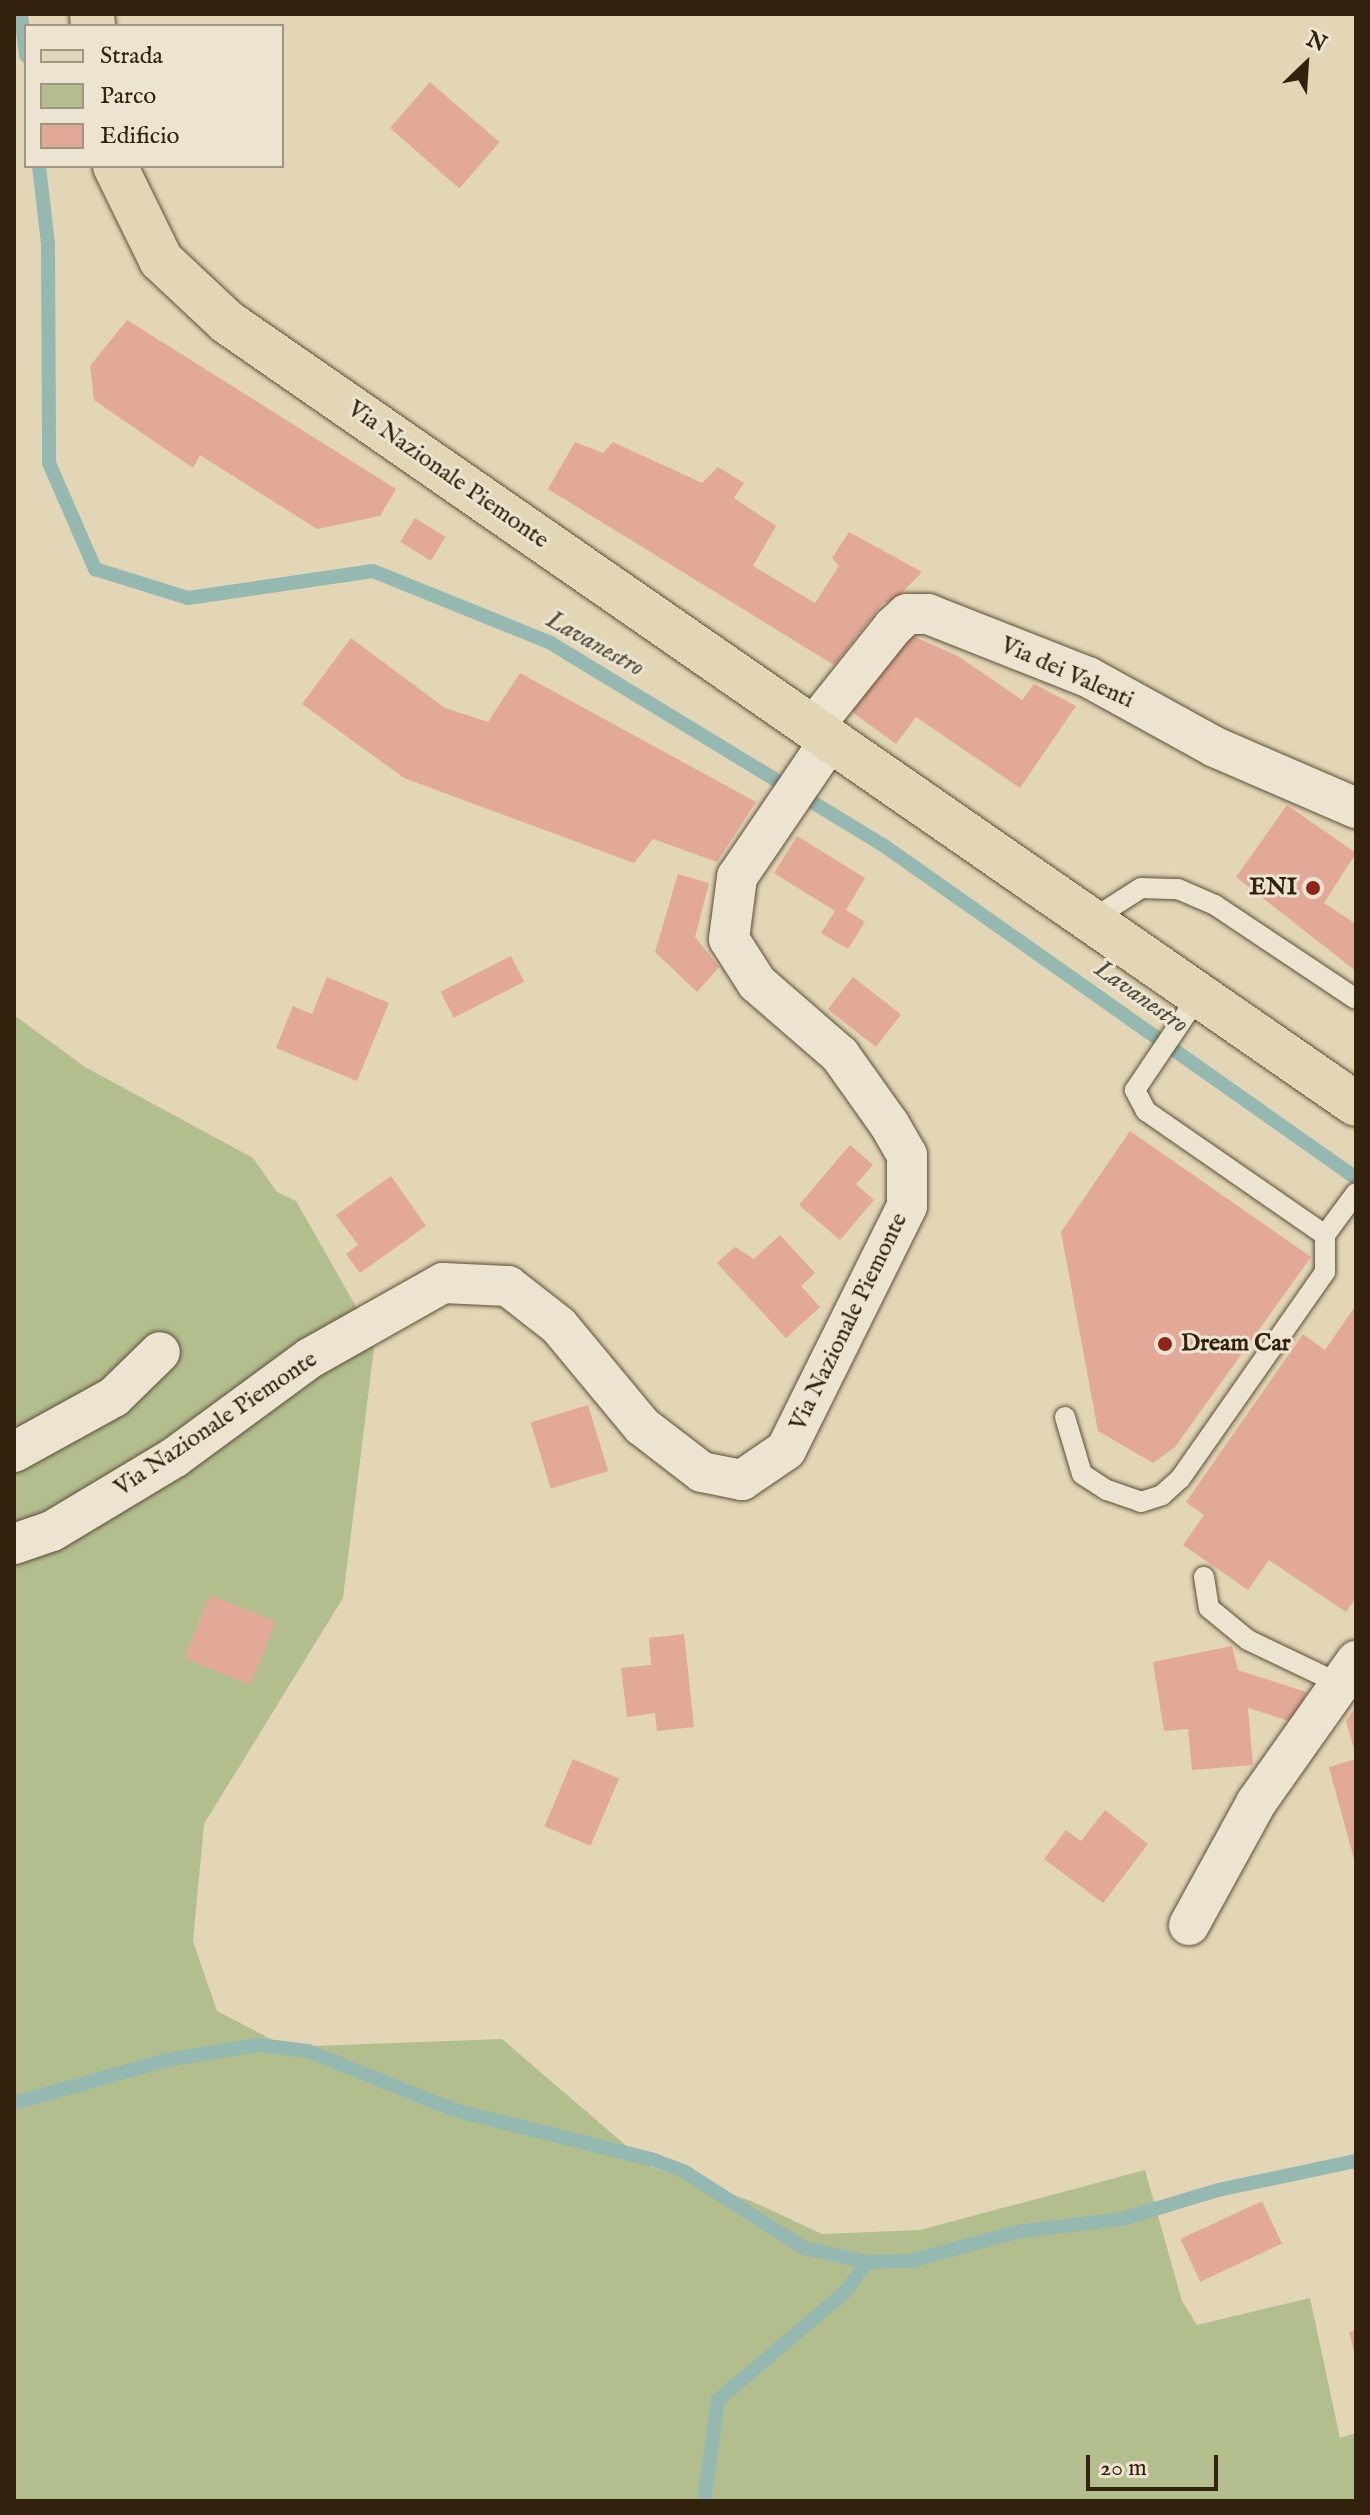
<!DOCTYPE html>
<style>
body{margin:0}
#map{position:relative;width:1370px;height:2515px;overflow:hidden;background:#e2d6b7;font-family:"IM FELL English",serif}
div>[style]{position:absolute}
.green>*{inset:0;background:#b3be8e}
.stream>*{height:14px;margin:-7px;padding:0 7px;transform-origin:7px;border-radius:7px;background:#95b9b1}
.building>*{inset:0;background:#e2a898;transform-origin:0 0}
.roads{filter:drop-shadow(0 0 2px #5e4e37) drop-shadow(0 0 2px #5e4e37)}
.lane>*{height:20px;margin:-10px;padding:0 10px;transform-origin:10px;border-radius:10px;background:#ece4d0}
.street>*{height:40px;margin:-20px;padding:0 20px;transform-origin:20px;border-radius:20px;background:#ece4d0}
.primary>*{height:44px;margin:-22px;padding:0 22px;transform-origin:22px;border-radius:22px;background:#e2d6b7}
.dots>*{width:22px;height:22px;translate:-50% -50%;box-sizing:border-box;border:4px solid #ece4d0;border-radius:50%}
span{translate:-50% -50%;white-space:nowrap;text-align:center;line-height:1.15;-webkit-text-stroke:6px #ece4d0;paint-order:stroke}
.street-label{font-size:24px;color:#32210c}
.poi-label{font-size:24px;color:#32210c;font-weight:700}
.right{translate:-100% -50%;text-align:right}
.left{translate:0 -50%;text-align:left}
.water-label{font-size:26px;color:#504f3e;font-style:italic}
.frame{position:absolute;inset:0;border:16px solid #32210c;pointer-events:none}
.legend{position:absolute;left:24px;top:24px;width:260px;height:144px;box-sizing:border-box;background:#ece4d0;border:2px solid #a29682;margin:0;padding:10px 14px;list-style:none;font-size:24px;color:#32210c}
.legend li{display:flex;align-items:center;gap:16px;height:40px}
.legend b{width:40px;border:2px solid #a29682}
.north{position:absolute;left:1266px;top:24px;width:80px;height:80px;-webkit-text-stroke:6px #ece4d0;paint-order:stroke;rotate:25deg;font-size:22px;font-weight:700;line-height:32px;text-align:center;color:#32210c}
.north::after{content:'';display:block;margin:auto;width:28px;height:36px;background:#32210c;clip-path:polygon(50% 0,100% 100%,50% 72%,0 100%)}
.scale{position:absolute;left:1086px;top:2455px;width:132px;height:36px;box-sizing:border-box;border:4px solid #32210c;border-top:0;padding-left:10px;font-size:24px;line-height:28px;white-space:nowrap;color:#32210c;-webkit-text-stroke:6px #ece4d0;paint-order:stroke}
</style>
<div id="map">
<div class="green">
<i style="clip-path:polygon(14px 1015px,85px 1067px,253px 1158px,277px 1192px,296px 1201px,375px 1340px,343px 1598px,204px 1824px,193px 1941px,217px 2011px,286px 2047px,502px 2039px,651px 2167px,751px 2201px,822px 2234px,920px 2230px,1145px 2170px,1182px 2301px,1197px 2325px,1310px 2298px,1340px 2438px,1356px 2433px,1356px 2501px,14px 2501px)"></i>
</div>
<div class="stream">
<i style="left:21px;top:14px;width:42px;rotate:83.2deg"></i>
<i style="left:39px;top:166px;width:79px;rotate:83.4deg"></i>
<i style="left:48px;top:244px;width:219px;rotate:89.7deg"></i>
<i style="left:49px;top:463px;width:116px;rotate:66.5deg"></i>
<i style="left:95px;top:569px;width:97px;rotate:17.3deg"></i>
<i style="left:188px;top:598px;width:187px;rotate:-8.3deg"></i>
<i style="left:373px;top:571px;width:190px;rotate:22deg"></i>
<i style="left:549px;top:642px;width:391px;rotate:31.3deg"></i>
<i style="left:883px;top:845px;width:578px;rotate:35.15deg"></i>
<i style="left:14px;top:2103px;width:159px;rotate:-15.7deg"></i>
<i style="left:167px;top:2060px;width:93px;rotate:-9.3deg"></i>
<i style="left:259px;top:2045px;width:49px;rotate:7deg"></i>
<i style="left:308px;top:2051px;width:157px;rotate:22deg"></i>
<i style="left:454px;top:2110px;width:206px;rotate:14deg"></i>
<i style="left:654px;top:2160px;width:33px;rotate:21deg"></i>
<i style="left:685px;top:2172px;width:141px;rotate:32.6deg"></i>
<i style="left:804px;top:2248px;width:65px;rotate:12.5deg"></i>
<i style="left:867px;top:2262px;width:43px;rotate:-1.3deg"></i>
<i style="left:910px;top:2261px;width:110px;rotate:-15.3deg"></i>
<i style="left:1016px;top:2232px;width:107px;rotate:-7deg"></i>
<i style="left:1122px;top:2219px;width:100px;rotate:-16.8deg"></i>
<i style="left:1218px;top:2190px;width:141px;rotate:-11.9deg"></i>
<i style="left:704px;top:2501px;width:102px;rotate:-82.1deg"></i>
<i style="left:718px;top:2400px;width:168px;rotate:-40.4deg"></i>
<i style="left:846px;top:2291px;width:36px;rotate:-54deg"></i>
</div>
<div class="building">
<i style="left:430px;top:82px;width:92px;height:61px;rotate:41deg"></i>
<i style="clip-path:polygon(127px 320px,396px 489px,380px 516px,317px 529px,200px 455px,193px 468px,94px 400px,90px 366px)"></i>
<i style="clip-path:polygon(575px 442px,603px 453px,613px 442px,702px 483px,718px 467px,744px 483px,734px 498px,776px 526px,753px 566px,815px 603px,839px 566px,832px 558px,849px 532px,922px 572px,897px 598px,883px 603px,834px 665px,548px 489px)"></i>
<i style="left:415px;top:518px;width:36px;height:28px;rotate:32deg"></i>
<i style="clip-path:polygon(910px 635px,958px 656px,1022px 700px,1034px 684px,1076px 706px,1020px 788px,916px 717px,896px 744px,844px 706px)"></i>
<i style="clip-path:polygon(351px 638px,445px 708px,488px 722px,520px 673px,756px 802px,717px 862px,653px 839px,634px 863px,404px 778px,302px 704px)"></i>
<i style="clip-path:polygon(1287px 805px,1356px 853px,1324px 903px,1356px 924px,1356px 971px,1236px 877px)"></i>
<i style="clip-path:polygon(797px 836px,865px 878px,846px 910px,865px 922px,848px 949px,821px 933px,835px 911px,774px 873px)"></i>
<i style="clip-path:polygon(678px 874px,709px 883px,695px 937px,719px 967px,697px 992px,655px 952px)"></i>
<i style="left:511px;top:956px;width:29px;height:79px;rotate:63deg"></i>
<i style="clip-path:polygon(327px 977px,389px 1003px,357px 1081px,276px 1048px,293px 1006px,312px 1014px)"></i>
<i style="left:853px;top:977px;width:61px;height:41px;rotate:38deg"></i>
<i style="clip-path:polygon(1130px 1131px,1311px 1257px,1175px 1447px,1153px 1463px,1098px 1431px,1061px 1232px)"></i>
<i style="clip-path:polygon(850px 1145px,873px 1165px,856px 1184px,874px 1200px,840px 1240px,799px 1205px)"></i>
<i style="clip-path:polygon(391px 1176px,426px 1226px,360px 1273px,346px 1254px,358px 1245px,336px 1215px)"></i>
<i style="clip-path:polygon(780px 1235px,815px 1273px,801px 1286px,820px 1307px,786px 1338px,717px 1263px,735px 1247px,754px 1259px)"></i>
<i style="clip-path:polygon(1356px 1305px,1356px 1597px,1346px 1612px,1269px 1560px,1248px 1590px,1183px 1545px,1204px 1515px,1186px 1502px,1303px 1334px,1325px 1350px)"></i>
<i style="left:588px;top:1405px;width:69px;height:60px;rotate:73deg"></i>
<i style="left:210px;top:1595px;width:71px;height:68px;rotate:22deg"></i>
<i style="clip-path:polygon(684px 1634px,694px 1727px,657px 1731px,655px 1713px,627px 1717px,621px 1668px,651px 1665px,649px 1638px)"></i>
<i style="clip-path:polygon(1232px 1646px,1238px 1670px,1306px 1692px,1296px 1723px,1248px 1708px,1253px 1765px,1192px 1770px,1188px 1729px,1164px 1731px,1153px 1662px)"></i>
<i style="clip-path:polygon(1356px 1706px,1356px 1753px,1355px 1753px,1346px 1721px)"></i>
<i style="left:573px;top:1759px;width:50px;height:73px;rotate:23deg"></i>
<i style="clip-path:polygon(1356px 1759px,1356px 1863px,1355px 1863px,1329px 1767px)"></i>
<i style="clip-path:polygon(1105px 1810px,1148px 1844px,1103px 1903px,1044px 1859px,1066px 1830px,1081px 1841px)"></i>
<i style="left:1262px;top:2201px;width:47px;height:90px;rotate:65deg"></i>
<i style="clip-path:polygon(1356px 2330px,1356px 2355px,1355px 2356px,1349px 2332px)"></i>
</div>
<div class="roads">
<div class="lane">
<i style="left:1091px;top:920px;width:59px;rotate:-32.6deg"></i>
<i style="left:1141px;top:888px;width:37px;rotate:2deg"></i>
<i style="left:1178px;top:889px;width:40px;rotate:23.4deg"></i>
<i style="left:1215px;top:905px;width:169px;rotate:33.7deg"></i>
<i style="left:1325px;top:1235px;width:52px;rotate:-53.6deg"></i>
<i style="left:1065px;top:1417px;width:59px;rotate:73.4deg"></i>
<i style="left:1082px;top:1474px;width:30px;rotate:33deg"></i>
<i style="left:1107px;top:1490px;width:36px;rotate:19deg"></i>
<i style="left:1141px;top:1502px;width:22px;rotate:-18deg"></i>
<i style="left:1162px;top:1495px;width:24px;rotate:-42deg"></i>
<i style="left:1180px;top:1479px;width:253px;rotate:-55deg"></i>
<i style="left:1325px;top:1272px;width:37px;rotate:-90deg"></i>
<i style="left:1325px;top:1235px;width:218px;rotate:-145.3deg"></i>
<i style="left:1146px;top:1111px;width:24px;rotate:-118deg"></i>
<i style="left:1135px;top:1090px;width:115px;rotate:-56deg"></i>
<i style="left:1204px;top:1577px;width:31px;rotate:81deg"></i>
<i style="left:1209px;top:1608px;width:50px;rotate:39.4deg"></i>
<i style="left:1248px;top:1640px;width:102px;rotate:25.6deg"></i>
</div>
<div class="street">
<i style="left:813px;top:727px;width:128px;rotate:-51.3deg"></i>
<i style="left:893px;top:627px;width:19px;rotate:-43deg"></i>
<i style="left:907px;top:614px;width:21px"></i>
<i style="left:928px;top:614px;width:172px;rotate:21.5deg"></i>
<i style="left:1088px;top:677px;width:145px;rotate:28.9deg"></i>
<i style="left:1215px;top:747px;width:154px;rotate:23.4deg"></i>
<i style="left:14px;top:1452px;width:114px;rotate:-28.8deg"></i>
<i style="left:114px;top:1397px;width:64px;rotate:-44.4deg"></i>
<i style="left:14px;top:1544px;width:40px;rotate:-18.9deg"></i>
<i style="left:52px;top:1531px;width:144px;rotate:-31deg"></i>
<i style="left:175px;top:1457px;width:167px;rotate:-36.3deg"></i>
<i style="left:310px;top:1358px;width:153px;rotate:-29.4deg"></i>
<i style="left:443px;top:1283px;width:65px;rotate:2.6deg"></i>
<i style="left:508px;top:1286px;width:65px;rotate:38.1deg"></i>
<i style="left:559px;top:1326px;width:130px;rotate:50.3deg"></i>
<i style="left:642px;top:1426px;width:76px;rotate:37.5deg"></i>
<i style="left:702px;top:1472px;width:41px;rotate:11.3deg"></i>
<i style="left:742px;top:1480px;width:53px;rotate:-34.3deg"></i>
<i style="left:786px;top:1450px;width:272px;rotate:-63.6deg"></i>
<i style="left:907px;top:1206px;width:51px;rotate:-90deg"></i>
<i style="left:907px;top:1155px;width:36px;rotate:-120deg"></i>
<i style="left:889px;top:1124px;width:85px;rotate:-125.4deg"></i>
<i style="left:840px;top:1055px;width:110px;rotate:-139.1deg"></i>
<i style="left:757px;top:983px;width:52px;rotate:-122.5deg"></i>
<i style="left:729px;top:939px;width:63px;rotate:-82.6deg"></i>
<i style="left:737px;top:877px;width:166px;rotate:-55.8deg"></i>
<i style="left:1189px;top:1925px;width:139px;rotate:-61.2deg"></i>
<i style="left:1256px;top:1803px;width:174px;rotate:-54.8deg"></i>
</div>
<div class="primary">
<i style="left:92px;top:14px;width:12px;rotate:85deg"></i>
<i style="left:115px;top:166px;width:105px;rotate:63.9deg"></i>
<i style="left:161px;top:260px;width:91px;rotate:43.2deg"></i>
<i style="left:227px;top:322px;width:1373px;rotate:34.71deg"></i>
</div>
</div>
<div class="dots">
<i style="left:1313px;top:888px;background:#8f2418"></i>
<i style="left:1165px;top:1344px;background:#8f2418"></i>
</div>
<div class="street-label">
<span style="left:448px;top:475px;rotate:35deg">Via Nazionale Piemonte</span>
<span style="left:1067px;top:673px;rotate:24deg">Via dei Valenti</span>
<span style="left:849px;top:1322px;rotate:-64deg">Via Nazionale Piemonte</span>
<span style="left:216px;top:1424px;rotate:-34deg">Via Nazionale Piemonte</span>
</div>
<div class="poi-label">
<span class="right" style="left:1297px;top:888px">ENI</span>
<span class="left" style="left:1181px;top:1344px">Dream Car</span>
</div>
<div class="water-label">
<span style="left:595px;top:644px;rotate:29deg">Lavanestro</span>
<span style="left:1141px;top:997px;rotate:35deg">Lavanestro</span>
</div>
<div class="frame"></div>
<ul class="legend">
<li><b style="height:10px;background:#e2d6b7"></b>Strada</li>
<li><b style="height:22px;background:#b3be8e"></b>Parco</li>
<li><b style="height:22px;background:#e2a898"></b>Edificio</li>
</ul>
<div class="north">N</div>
<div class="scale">20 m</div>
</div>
